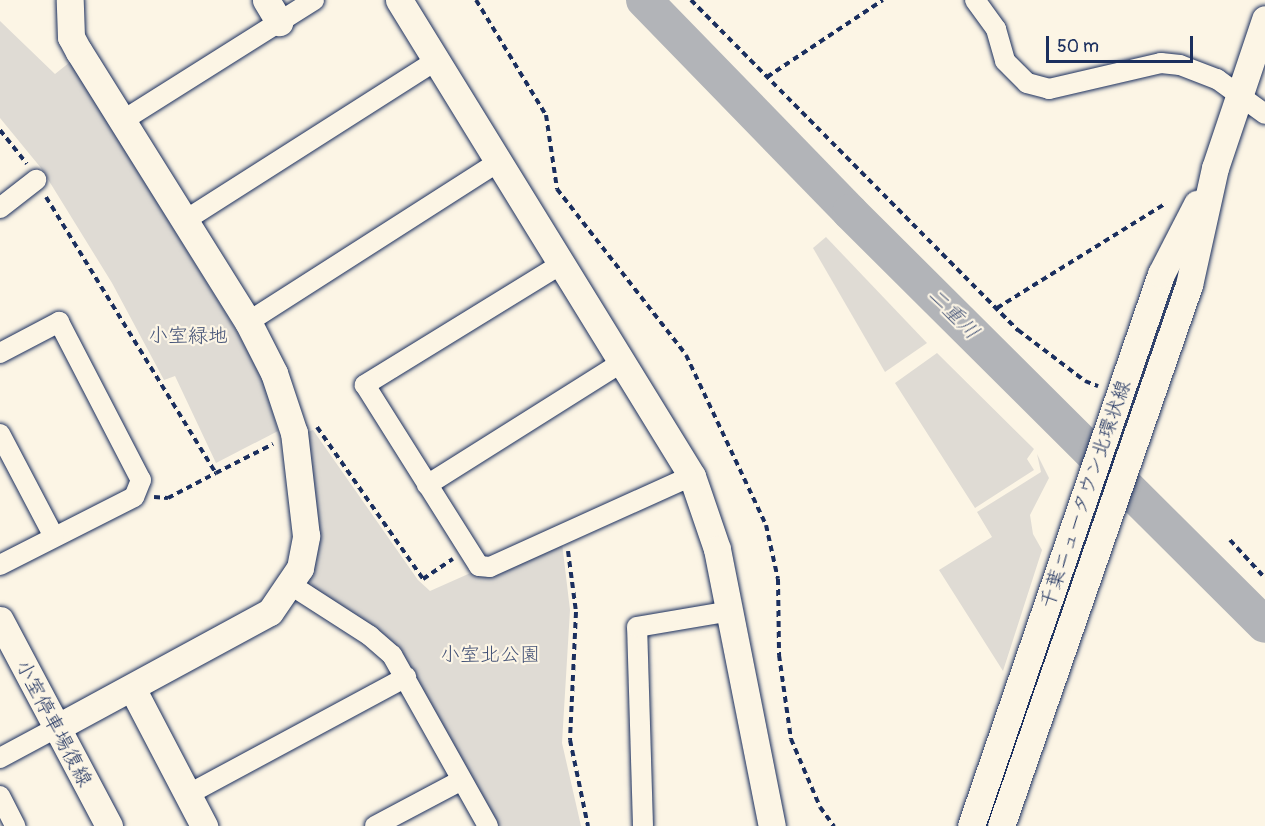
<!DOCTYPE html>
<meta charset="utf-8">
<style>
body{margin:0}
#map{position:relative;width:1265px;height:826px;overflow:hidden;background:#fcf5e5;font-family:Pangolin,"Klee One",sans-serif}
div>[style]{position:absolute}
.green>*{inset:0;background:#dfdbd4}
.river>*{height:36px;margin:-18px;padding:0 18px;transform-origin:18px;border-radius:18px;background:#b2b4b8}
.path>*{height:4px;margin-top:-2px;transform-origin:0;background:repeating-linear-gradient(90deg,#1b2f5e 0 6px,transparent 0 10.5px)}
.roads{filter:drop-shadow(0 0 2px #1b2f5e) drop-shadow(0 0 2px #1b2f5e)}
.street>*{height:20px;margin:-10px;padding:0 10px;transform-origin:10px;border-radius:10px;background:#fcf5e5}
.secondary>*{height:27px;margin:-13.5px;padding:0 13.5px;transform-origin:13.5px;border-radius:13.5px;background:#fcf5e5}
span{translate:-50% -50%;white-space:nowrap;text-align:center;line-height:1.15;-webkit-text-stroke:4.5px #fcf5e5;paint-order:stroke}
.park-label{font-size:20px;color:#425176}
.street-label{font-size:20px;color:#1b2f5e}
.water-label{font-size:21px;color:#485779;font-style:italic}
.scale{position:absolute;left:1046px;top:36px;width:147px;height:27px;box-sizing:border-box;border:3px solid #1b2f5e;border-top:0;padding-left:8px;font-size:18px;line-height:21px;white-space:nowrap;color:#1b2f5e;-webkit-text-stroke:4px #fcf5e5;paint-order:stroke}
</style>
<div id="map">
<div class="green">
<i style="clip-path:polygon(0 21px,55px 74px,70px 62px,236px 330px,263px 380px,278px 431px,216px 463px,175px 376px,164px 380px,112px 283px,41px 168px,0 118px)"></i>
<i style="clip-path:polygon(826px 237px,927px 343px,885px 372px,813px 248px)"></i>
<i style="clip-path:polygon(937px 353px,1034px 449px,1027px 459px,1034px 470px,975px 508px,895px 383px)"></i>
<i style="clip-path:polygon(313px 430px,418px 580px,430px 591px,475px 571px,495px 576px,562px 543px,570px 610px,562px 743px,581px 826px,493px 826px,411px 672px,315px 590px,308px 577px,305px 433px)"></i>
<i style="clip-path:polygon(1037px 454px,1049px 478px,1030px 515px,1033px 534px,1042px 550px,1003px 671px,939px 570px,992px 537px,977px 512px,1041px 472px)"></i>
</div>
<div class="river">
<i style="left:644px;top:0;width:296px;rotate:45.8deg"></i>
<i style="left:850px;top:212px;width:585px;rotate:44.86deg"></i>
</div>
<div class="path">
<i style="left:476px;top:0;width:135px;rotate:58.7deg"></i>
<i style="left:546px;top:115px;width:75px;rotate:81.5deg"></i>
<i style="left:557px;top:189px;width:210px;rotate:52.1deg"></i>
<i style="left:686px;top:355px;width:188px;rotate:64.8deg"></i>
<i style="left:766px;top:525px;width:55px;rotate:77.5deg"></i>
<i style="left:778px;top:579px;width:76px;rotate:89.2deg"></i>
<i style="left:779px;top:655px;width:85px;rotate:81.9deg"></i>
<i style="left:791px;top:739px;width:74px;rotate:66.9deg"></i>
<i style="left:820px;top:807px;width:24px;rotate:54deg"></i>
<i style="left:691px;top:0;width:465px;rotate:45.3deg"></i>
<i style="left:1018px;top:330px;width:84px;rotate:37.3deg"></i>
<i style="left:1085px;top:381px;width:14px;rotate:21deg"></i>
<i style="left:767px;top:77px;width:139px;rotate:-33.6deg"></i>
<i style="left:0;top:130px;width:43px;rotate:51.5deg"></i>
<i style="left:46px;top:197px;width:324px;rotate:58.4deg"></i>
<i style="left:216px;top:473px;width:64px;rotate:-27deg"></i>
<i style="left:997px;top:308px;width:198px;rotate:-31.8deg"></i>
<i style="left:317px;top:427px;width:185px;rotate:55.1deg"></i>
<i style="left:423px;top:579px;width:36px;rotate:-34deg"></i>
<i style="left:154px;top:497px;width:14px;rotate:4deg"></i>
<i style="left:168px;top:498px;width:54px;rotate:-27.5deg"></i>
<i style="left:1230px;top:540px;width:52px;rotate:47.4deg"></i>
<i style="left:568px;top:551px;width:62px;rotate:82.5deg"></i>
<i style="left:576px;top:612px;width:128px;rotate:92.7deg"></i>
<i style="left:570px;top:740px;width:88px;rotate:78.2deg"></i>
</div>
<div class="roads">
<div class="street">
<i style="left:975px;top:0;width:36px;rotate:54deg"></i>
<i style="left:996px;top:29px;width:33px;rotate:74deg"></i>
<i style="left:1005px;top:61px;width:31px;rotate:45deg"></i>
<i style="left:1027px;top:83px;width:23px;rotate:15deg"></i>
<i style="left:1049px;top:89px;width:115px;rotate:-13.1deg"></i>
<i style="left:1161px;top:63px;width:19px;rotate:6deg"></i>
<i style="left:1180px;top:65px;width:40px;rotate:21deg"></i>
<i style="left:1217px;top:79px;width:59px;rotate:36.1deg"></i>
<i style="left:122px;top:121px;width:227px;rotate:-32.2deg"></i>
<i style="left:0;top:208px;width:46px;rotate:-37.9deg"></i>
<i style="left:184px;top:221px;width:300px;rotate:-32.5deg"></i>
<i style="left:563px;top:263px;width:233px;rotate:148.4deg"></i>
<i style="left:365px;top:385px;width:214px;rotate:57.8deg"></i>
<i style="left:479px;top:566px;width:11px;rotate:5deg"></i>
<i style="left:490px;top:567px;width:222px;rotate:-24.3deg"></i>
<i style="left:248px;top:322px;width:299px;rotate:-32.6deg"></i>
<i style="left:0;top:353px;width:67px;rotate:-27.7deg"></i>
<i style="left:59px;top:322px;width:178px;rotate:62.6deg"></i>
<i style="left:141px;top:480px;width:18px;rotate:112deg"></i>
<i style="left:134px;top:497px;width:150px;rotate:153.1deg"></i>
<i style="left:0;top:434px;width:116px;rotate:62.3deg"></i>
<i style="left:427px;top:485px;width:233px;rotate:-32.2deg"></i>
<i style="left:291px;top:585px;width:94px;rotate:32.8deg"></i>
<i style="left:370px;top:636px;width:29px;rotate:41deg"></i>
<i style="left:392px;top:655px;width:196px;rotate:60.7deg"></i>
<i style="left:0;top:758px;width:64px;rotate:-28.2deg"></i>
<i style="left:187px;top:795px;width:249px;rotate:-28.3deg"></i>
<i style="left:0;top:796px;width:34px;rotate:63deg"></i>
<i style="left:375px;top:826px;width:98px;rotate:-27.9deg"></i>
<i style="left:643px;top:826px;width:199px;rotate:-91.7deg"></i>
<i style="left:637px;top:627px;width:95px;rotate:-9.7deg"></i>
</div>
<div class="secondary">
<i style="left:266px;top:0;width:26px;rotate:59deg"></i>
<i style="left:399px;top:0;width:559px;rotate:58.39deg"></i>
<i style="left:692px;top:476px;width:77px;rotate:71.1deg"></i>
<i style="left:717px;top:549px;width:282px;rotate:78.8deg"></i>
<i style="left:0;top:620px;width:233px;rotate:62.1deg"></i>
<i style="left:132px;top:688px;width:156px;rotate:62.4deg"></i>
<i style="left:56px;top:728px;width:243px;rotate:-28.5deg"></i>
<i style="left:270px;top:612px;width:53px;rotate:-55.7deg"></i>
<i style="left:300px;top:568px;width:33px;rotate:-79deg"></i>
<i style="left:306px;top:536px;width:104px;rotate:-96.6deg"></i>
<i style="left:294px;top:433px;width:63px;rotate:-108.4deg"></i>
<i style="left:274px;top:373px;width:57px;rotate:-117deg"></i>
<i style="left:248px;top:322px;width:319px;rotate:-122deg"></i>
<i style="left:79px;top:52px;width:17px;rotate:-118deg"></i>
<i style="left:71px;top:37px;width:37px;rotate:-92deg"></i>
<i style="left:971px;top:826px;width:584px;rotate:-71.01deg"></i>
<i style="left:1161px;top:274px;width:79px;rotate:-62.8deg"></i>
<i style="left:1001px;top:826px;width:573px;rotate:-70.84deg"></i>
<i style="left:1189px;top:285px;width:120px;rotate:-77.5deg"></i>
<i style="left:1215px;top:168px;width:157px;rotate:-71.4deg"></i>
</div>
</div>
<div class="park-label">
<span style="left:188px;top:335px">小室緑地</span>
<span style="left:490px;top:654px">小室北公園</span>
</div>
<div class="street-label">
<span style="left:1085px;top:494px;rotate:-71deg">千葉ニュータウン北環状線</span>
<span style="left:54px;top:723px;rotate:62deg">小室停車場復線</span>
</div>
<div class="water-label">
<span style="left:953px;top:314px;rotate:45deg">二重川</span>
</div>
<div class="scale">50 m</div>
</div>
